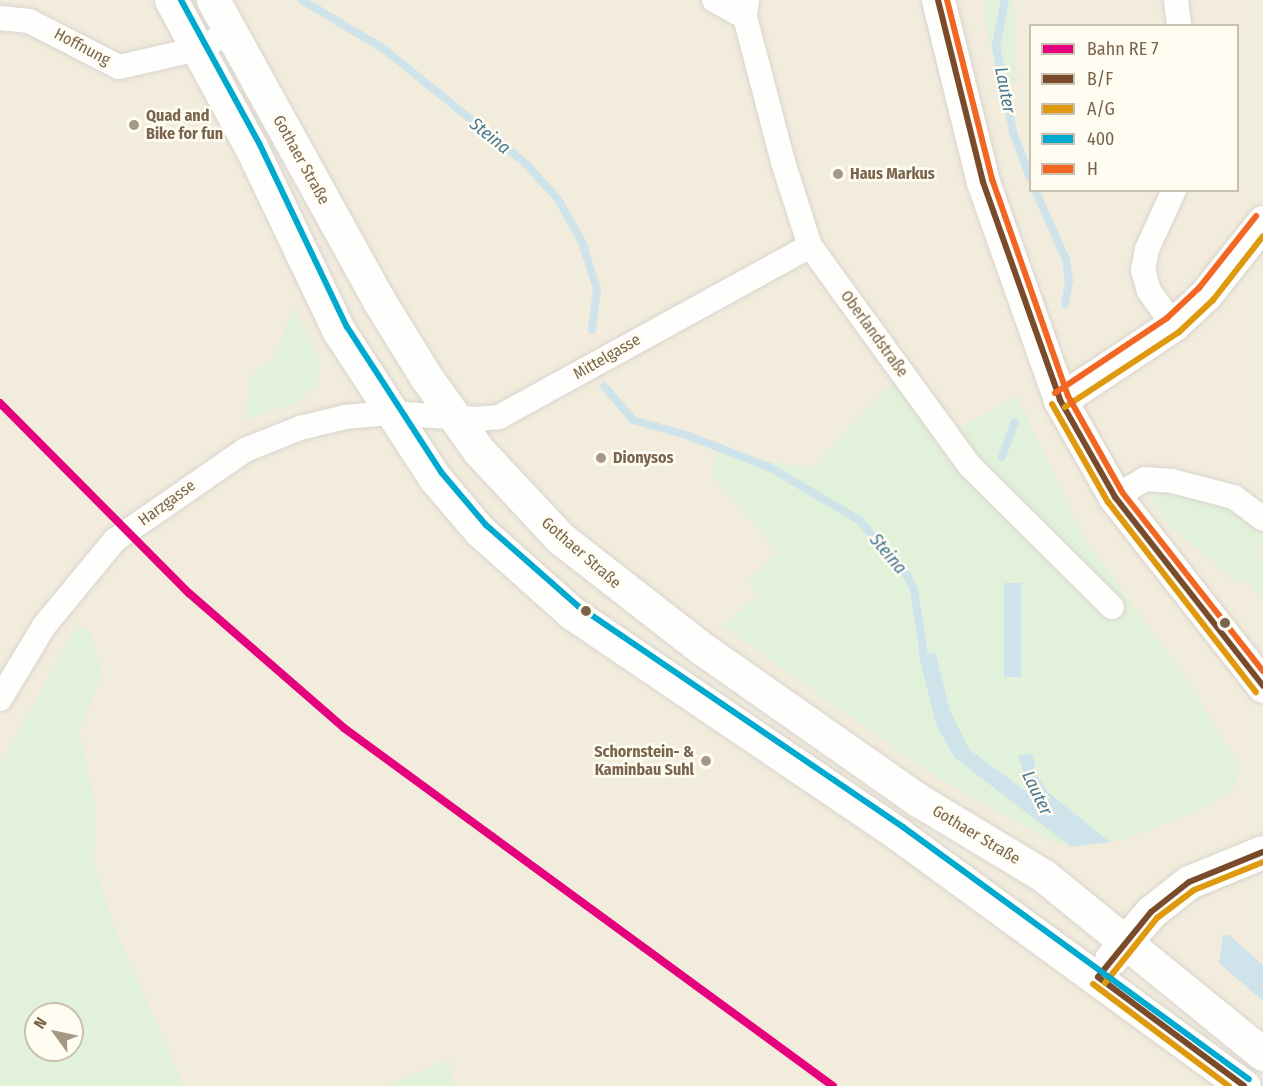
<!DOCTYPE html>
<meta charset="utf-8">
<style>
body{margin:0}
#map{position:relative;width:1263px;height:1086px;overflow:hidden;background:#f9f7ef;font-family:"Fira Sans Condensed",sans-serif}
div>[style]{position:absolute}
.residential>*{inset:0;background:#f2ecdd}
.green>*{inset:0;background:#e2f1da}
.water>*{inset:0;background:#cfe3ea;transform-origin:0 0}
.stream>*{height:8px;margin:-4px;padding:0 4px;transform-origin:4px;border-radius:4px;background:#cfe3ea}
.roads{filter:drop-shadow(0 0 2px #d9d4cd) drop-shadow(0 0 2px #d9d4cd)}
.street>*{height:24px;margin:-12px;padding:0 12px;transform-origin:12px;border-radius:12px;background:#fefefd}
.secondary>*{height:33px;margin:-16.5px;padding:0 16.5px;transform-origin:16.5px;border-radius:16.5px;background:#fefefd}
.bus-1>*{height:6px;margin:-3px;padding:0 3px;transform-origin:3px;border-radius:3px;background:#7a4b2a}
.bus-2>*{height:6px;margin:-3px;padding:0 3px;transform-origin:3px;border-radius:3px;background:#de990f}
.bus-3>*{height:6px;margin:-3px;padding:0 3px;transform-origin:3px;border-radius:3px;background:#00a9ce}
.bus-4>*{height:6px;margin:-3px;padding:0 3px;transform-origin:3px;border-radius:3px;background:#f26522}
.rail-1>*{height:8px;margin:-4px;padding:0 4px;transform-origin:4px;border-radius:4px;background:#e5007d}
.dots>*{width:16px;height:16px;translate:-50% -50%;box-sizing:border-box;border:3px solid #fffcf2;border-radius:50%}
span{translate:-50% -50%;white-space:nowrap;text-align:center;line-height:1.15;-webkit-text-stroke:5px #fffcf2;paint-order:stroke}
.street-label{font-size:16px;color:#7a654c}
.poi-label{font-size:16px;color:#7a654c;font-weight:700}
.left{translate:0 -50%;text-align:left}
.right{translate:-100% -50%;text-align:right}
.water-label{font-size:18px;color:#477a95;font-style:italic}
.legend{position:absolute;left:1029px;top:24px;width:210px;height:168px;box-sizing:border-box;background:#fffcf2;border:2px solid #cac0b0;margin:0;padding:8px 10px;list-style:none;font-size:18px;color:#7a654c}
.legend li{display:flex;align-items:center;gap:12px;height:30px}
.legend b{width:30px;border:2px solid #cac0b0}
.north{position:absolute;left:24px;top:1002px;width:60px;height:60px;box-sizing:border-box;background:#fffcf2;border:2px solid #cac0b0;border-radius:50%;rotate:303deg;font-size:16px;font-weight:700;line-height:24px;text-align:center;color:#7a654c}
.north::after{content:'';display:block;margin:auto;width:21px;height:27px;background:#a69885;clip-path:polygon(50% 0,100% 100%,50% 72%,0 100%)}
</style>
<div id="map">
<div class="residential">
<i style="clip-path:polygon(evenodd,0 0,1263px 0,1263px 1086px,0 1086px,0 0,1030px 26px,1238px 26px,1238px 190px,1030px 190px,1030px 26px,0 0,36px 1014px,72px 1014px,72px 1050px,36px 1050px,36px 1014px)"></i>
</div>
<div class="green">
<i style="clip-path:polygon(983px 0,1013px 0,1017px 81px,1002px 88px,988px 39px)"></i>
<i style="clip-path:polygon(294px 306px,321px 364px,317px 386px,296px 403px,245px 420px,250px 376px,273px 360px)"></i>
<i style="clip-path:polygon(894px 380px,938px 441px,1017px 396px,1085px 540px,1186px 678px,1238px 763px,1237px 784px,1229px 792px,1200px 810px,1124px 840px,1071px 847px,1052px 842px,929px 772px,723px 626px,758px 594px,747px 581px,779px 552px,711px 475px,717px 452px,811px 469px)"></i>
<i style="clip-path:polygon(1162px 491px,1202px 498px,1234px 510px,1263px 532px,1263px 543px,1256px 553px,1263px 561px,1263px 599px,1247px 582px,1239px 579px,1234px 583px,1211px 559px,1171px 528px,1150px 499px)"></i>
<i style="clip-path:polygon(evenodd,77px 625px,92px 634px,102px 674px,79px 731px,96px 808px,94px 862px,113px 924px,184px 1086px,0 1086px,0 765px,77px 625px,36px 1014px,72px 1014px,72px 1050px,36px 1050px,36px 1014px)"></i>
<i style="clip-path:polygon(449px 1060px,453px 1086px,385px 1086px)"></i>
</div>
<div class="water">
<i style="left:1004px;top:583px;width:17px;height:94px"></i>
<i style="clip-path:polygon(918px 652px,936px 654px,950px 711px,970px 750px,1031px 795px,1018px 755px,1033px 754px,1036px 774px,1049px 793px,1110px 842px,1071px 847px,954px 757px,936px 724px)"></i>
<i style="clip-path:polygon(1223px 935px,1229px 935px,1263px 965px,1263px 1001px,1219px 963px)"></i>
</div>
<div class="stream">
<i style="left:302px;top:0;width:96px;rotate:30.9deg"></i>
<i style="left:384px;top:49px;width:183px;rotate:39deg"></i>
<i style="left:526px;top:164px;width:47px;rotate:47.6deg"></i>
<i style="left:558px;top:199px;width:49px;rotate:60.8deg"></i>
<i style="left:582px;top:242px;width:49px;rotate:72.3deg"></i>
<i style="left:597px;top:289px;width:41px;rotate:97deg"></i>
<i style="left:1005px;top:0;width:47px;rotate:101.1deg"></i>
<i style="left:996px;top:46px;width:88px;rotate:78.8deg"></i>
<i style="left:1013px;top:132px;width:49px;rotate:69.7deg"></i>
<i style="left:1035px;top:190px;width:77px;rotate:66.1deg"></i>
<i style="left:1066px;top:260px;width:21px;rotate:82deg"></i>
<i style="left:1069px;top:281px;width:23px;rotate:100deg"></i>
<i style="left:604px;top:386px;width:45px;rotate:49.5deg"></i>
<i style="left:633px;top:420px;width:58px;rotate:15.9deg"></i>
<i style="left:689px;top:436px;width:86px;rotate:21.2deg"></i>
<i style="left:769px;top:467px;width:104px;rotate:30.5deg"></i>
<i style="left:859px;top:520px;width:73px;rotate:48.9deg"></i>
<i style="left:907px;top:575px;width:17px;rotate:65deg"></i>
<i style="left:914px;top:590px;width:73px;rotate:81.3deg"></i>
<i style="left:1002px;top:457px;width:37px;rotate:-70deg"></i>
</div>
<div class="roads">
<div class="street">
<i style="left:714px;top:0;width:35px;rotate:29deg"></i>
<i style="left:747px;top:0;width:17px;rotate:97deg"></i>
<i style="left:745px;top:17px;width:150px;rotate:75.3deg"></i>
<i style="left:783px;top:162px;width:88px;rotate:72.2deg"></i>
<i style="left:810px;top:246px;width:272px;rotate:54deg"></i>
<i style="left:970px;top:466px;width:200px;rotate:44.8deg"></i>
<i style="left:1176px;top:0;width:26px;rotate:83deg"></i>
<i style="left:0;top:18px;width:29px;rotate:6deg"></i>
<i style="left:29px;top:21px;width:101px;rotate:27.1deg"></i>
<i style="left:119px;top:67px;width:81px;rotate:-12.8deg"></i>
<i style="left:198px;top:49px;width:38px;rotate:-27deg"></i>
<i style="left:1173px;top:325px;width:42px;rotate:-125.2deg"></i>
<i style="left:1149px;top:291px;width:22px;rotate:-106deg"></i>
<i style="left:1143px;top:270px;width:21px;rotate:-79deg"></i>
<i style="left:1147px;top:249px;width:65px;rotate:-65.4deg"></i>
<i style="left:1115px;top:497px;width:35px;rotate:-31deg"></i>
<i style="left:1145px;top:479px;width:27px;rotate:4deg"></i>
<i style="left:1172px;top:481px;width:64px;rotate:14.5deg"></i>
<i style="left:1234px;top:497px;width:36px;rotate:37deg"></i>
<i style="left:0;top:699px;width:85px;rotate:-58.9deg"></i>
<i style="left:44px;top:626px;width:112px;rotate:-50.5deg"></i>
<i style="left:115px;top:540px;width:158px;rotate:-34.7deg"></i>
<i style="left:245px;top:450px;width:59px;rotate:-21.8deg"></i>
<i style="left:300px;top:428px;width:46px;rotate:-13.7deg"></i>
<i style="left:345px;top:417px;width:45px;rotate:-5.1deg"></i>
<i style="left:390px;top:413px;width:86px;rotate:4deg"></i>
<i style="left:476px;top:419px;width:23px;rotate:-5deg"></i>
<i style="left:499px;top:417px;width:355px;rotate:-28.8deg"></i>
</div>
<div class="secondary">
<i style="left:171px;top:0;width:170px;rotate:61.5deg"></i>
<i style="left:252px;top:149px;width:202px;rotate:64.5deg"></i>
<i style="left:339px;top:331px;width:174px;rotate:56.9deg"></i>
<i style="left:434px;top:477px;width:71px;rotate:49.6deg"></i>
<i style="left:480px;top:531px;width:123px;rotate:41.7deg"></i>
<i style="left:572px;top:613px;width:394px;rotate:34.1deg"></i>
<i style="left:898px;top:834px;width:428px;rotate:36.1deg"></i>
<i style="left:213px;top:0;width:342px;rotate:61.1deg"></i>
<i style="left:378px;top:299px;width:92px;rotate:58.4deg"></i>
<i style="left:426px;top:377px;width:91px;rotate:54.4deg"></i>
<i style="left:479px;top:451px;width:119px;rotate:47deg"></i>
<i style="left:560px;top:538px;width:182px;rotate:37.9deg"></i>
<i style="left:704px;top:650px;width:261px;rotate:35deg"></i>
<i style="left:918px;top:800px;width:147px;rotate:31.1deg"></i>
<i style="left:1044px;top:876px;width:282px;rotate:39.1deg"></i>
<i style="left:938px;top:0;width:187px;rotate:76.1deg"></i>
<i style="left:983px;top:182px;width:231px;rotate:70.5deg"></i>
<i style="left:1060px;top:400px;width:112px;rotate:60.4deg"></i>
<i style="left:1115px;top:497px;width:240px;rotate:51.9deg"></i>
<i style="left:1060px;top:400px;width:136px;rotate:-33.6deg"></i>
<i style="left:1173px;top:325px;width:45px;rotate:-43.2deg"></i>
<i style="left:1206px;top:294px;width:92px;rotate:-51.6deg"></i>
<i style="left:1111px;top:959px;width:62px;rotate:-49.6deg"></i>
<i style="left:1151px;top:912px;width:48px;rotate:-38.3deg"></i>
<i style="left:1189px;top:882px;width:80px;rotate:-22.1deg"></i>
</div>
</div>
<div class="bus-1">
<i style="left:938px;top:0;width:187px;rotate:76.1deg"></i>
<i style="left:983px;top:182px;width:231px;rotate:70.5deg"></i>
<i style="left:1060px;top:400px;width:112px;rotate:60.4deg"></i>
<i style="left:1115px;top:497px;width:240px;rotate:51.9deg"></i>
<i style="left:1098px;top:977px;width:84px;rotate:-50.8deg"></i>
<i style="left:1151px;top:912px;width:48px;rotate:-38.3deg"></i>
<i style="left:1189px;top:882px;width:80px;rotate:-22.1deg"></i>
<i style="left:1098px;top:977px;width:182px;rotate:36.7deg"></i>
</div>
<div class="bus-2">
<i style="left:1052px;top:404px;width:113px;rotate:60.3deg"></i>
<i style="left:1108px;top:502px;width:241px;rotate:52.1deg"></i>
<i style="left:1065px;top:407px;width:136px;rotate:-33.3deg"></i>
<i style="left:1179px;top:332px;width:47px;rotate:-43.3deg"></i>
<i style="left:1213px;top:300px;width:81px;rotate:-52deg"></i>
<i style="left:1105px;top:983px;width:83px;rotate:-51.3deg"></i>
<i style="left:1157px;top:918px;width:46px;rotate:-37.1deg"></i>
<i style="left:1194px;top:890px;width:74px;rotate:-22.1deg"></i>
<i style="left:1093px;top:984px;width:170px;rotate:36.9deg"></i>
</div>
<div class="bus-3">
<i style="left:181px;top:0;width:165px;rotate:61.4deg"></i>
<i style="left:260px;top:145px;width:202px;rotate:64.5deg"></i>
<i style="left:347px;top:327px;width:173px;rotate:57deg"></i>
<i style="left:441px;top:472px;width:70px;rotate:49.7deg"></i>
<i style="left:486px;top:525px;width:123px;rotate:41.4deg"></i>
<i style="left:578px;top:606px;width:393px;rotate:34.2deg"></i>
<i style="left:903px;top:827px;width:428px;rotate:36.1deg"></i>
</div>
<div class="bus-4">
<i style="left:947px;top:0;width:185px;rotate:75.9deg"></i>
<i style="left:992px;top:179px;width:230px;rotate:70.7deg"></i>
<i style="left:1068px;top:396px;width:110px;rotate:60.6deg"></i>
<i style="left:1122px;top:492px;width:228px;rotate:51.8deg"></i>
<i style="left:1055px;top:393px;width:135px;rotate:-33.8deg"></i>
<i style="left:1167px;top:318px;width:44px;rotate:-43.2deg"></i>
<i style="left:1199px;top:288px;width:92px;rotate:-51.6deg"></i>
</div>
<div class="rail-1">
<i style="left:0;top:403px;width:269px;rotate:45.2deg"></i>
<i style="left:190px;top:594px;width:204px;rotate:41deg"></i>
<i style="left:344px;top:728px;width:606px;rotate:36.21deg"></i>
</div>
<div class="dots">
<i style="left:134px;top:125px;background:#a69885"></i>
<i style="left:838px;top:174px;background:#a69885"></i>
<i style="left:601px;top:458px;background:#a69885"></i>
<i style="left:586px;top:611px;background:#7a654c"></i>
<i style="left:1225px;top:623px;background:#7a654c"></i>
<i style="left:706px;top:761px;background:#a69885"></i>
</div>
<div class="street-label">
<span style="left:82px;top:47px;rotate:28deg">Hoffnung</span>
<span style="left:301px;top:160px;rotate:61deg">Gothaer Straße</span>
<span style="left:874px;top:334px;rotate:54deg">Oberlandstraße</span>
<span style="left:607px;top:357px;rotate:-30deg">Mittelgasse</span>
<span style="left:167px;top:503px;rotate:-36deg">Harzgasse</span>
<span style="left:581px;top:553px;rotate:41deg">Gothaer Straße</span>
<span style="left:976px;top:835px;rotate:31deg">Gothaer Straße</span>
</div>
<div class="poi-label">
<span class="left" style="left:146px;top:125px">Quad and<br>Bike for fun</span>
<span class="left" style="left:850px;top:174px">Haus Markus</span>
<span class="left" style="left:613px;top:458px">Dionysos</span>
<span class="right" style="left:694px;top:761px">Schornstein- &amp;<br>Kaminbau Suhl</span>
</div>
<div class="water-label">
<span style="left:1005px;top:90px;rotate:79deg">Lauter</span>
<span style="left:490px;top:136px;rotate:39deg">Steina</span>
<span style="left:888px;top:554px;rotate:50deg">Steina</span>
<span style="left:1037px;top:793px;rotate:64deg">Lauter</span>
</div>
<ul class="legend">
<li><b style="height:8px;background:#e5007d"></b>Bahn RE 7</li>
<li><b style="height:8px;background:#7a4b2a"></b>B/F</li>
<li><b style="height:8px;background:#de990f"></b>A/G</li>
<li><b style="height:8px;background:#00a9ce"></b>400</li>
<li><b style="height:8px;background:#f26522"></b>H</li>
</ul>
<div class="north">N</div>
</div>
